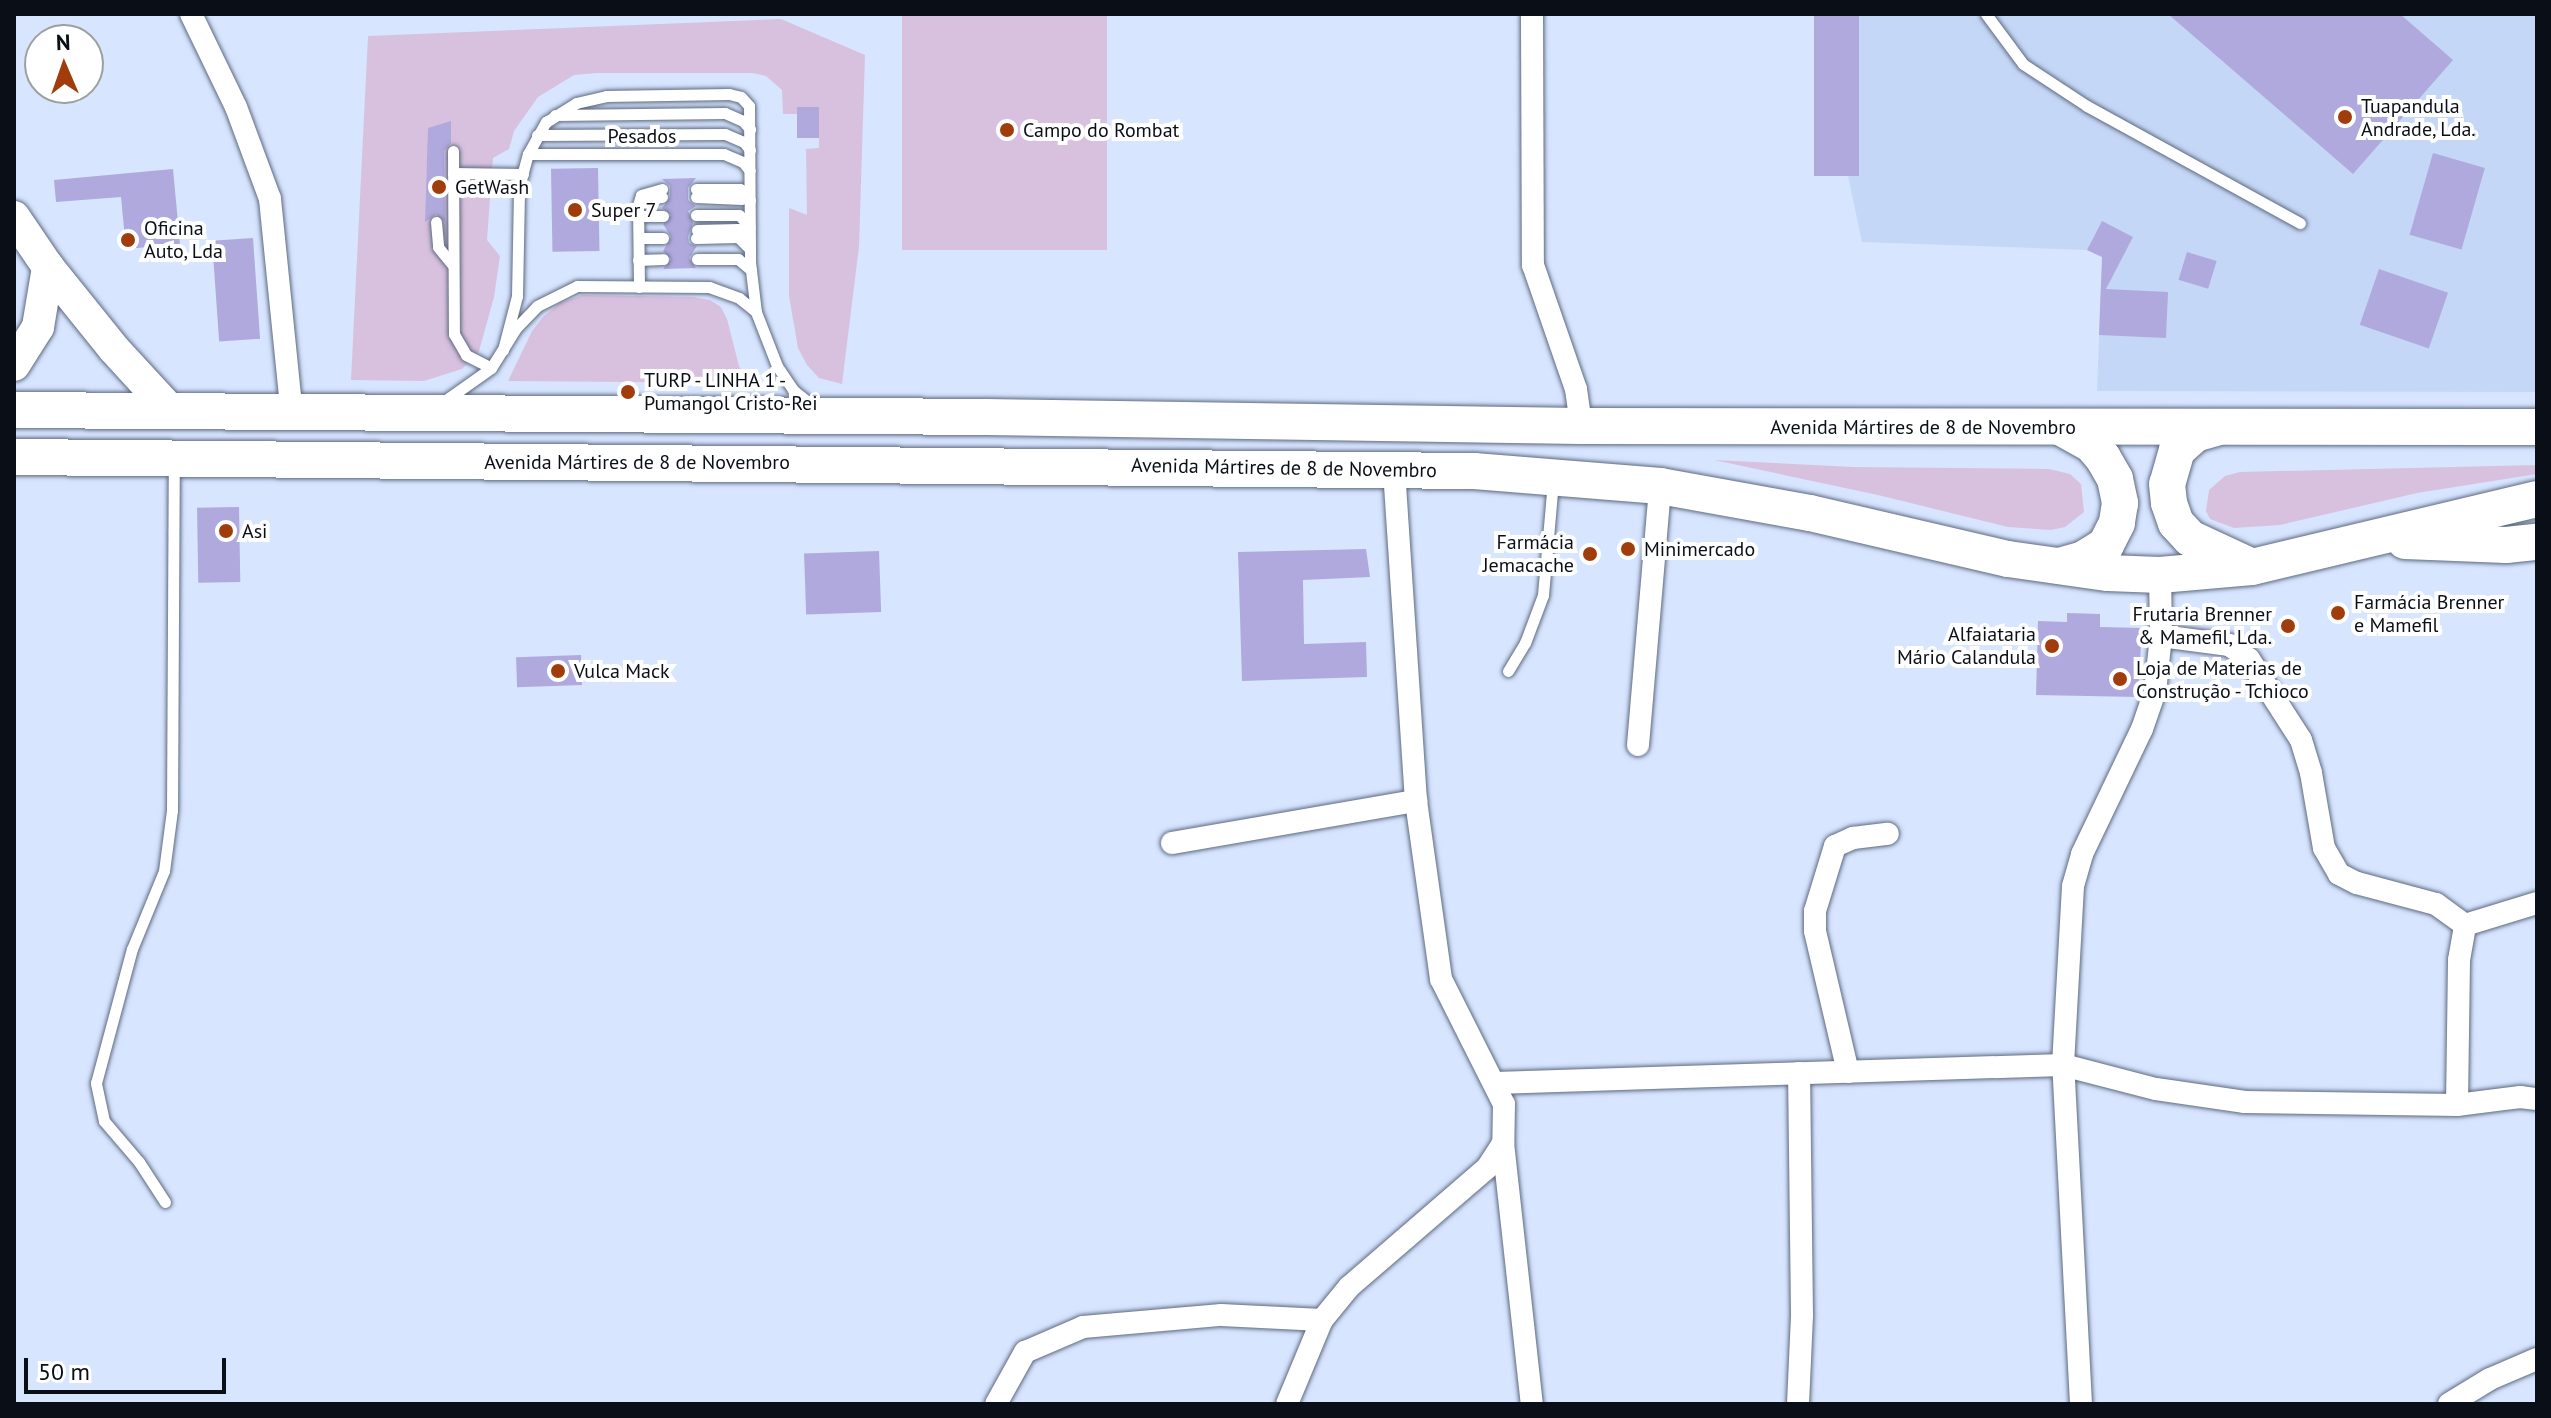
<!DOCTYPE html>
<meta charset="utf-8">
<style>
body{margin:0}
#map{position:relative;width:2551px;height:1418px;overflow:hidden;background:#d7e5ff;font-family:"PT Sans",sans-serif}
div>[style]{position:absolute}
.built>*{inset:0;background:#c5d7f6}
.green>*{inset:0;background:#d8c1df;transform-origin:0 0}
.building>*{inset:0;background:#b0a9dd;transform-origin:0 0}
.roads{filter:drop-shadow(0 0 2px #5e6a80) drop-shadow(0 0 2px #5e6a80)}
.service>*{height:11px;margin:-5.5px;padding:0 5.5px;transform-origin:5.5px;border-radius:5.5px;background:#fff}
.minor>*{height:22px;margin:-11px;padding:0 11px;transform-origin:11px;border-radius:11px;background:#fff}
.secondary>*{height:32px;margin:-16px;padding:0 16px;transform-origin:16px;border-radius:16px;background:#fff}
.primary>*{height:36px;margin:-18px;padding:0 18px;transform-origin:18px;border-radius:18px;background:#fff}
.dots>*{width:22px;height:22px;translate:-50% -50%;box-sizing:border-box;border:4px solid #fff;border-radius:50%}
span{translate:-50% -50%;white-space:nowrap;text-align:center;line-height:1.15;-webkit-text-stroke:8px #fff;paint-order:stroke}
.poi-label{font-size:20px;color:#0a0e17}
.left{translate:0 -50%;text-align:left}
.right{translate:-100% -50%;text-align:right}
.street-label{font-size:20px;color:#0a0e17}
.frame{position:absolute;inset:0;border:16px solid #0a0e17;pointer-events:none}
.north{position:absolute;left:24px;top:24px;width:80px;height:80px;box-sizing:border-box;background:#fff;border:2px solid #9d9fa2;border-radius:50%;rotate:358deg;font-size:22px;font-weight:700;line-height:32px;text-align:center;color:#0a0e17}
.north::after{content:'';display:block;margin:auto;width:28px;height:36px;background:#a13d0c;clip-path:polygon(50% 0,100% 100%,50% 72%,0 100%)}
.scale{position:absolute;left:24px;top:1358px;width:202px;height:36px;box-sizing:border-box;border:4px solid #0a0e17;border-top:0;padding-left:10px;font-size:24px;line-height:28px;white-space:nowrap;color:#0a0e17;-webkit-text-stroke:6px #fff;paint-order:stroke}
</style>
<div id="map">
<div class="built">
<i style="clip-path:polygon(1814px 14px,2537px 14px,2537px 392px,2097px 391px,2101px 289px,2118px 265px,2087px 250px,1862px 242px)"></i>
</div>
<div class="green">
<i style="left:902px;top:14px;width:205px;height:236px"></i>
<i style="clip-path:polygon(781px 19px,865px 55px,859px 247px,842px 384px,819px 378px,807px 365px,798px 348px,789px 296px,789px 208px,807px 215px,806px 149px,819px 148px,819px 107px,798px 107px,797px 114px,783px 114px,782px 90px,766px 76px,752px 73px,597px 73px,574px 75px,538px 97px,514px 131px,509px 149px,493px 158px,487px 240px,500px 256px,494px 297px,479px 351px,462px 369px,424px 381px,351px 380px,368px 36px)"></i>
<i style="clip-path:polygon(582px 295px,693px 297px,710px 300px,721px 307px,727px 319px,739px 366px,749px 383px,508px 381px,532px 331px,543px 317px,560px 303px)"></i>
<i style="clip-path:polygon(1714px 460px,1853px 467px,2049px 469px,2070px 474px,2081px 484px,2084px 512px,2065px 527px,2051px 530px,2008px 527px,1878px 495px)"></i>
<i style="clip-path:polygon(2537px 465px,2537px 474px,2417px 493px,2280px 525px,2234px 528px,2210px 519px,2206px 511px,2209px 490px,2225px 476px,2240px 472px)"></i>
</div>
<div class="building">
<i style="left:1814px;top:14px;width:45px;height:162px"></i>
<i style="clip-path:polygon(2168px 14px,2400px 14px,2453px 60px,2353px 174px)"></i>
<i style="left:797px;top:107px;width:22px;height:31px"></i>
<i style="clip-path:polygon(451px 121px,451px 143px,444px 151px,445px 222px,436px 214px,425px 222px,428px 128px)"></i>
<i style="left:2433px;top:153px;width:54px;height:85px;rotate:16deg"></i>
<i style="left:598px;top:168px;width:83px;height:47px;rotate:89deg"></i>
<i style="clip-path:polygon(173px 169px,180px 244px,126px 249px,121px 197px,56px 202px,54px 180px)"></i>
<i style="clip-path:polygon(696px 178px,688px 188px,688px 200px,696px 206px,688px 211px,693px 223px,688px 237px,689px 243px,697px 246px,689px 258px,696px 268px,663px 269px,671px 259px,663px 251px,671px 237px,663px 224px,671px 215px,662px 208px,670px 197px,670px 186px,662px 179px)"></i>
<i style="clip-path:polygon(2102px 221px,2133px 237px,2106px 289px,2168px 292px,2166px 338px,2099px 335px,2102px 257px,2087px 250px)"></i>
<i style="left:253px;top:238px;width:101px;height:41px;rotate:86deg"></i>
<i style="left:2187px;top:252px;width:31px;height:29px;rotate:17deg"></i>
<i style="left:2379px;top:269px;width:73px;height:59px;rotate:19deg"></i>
<i style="left:239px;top:507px;width:75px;height:42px;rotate:89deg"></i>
<i style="clip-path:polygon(1366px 549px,1370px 577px,1303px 580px,1304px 644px,1366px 642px,1367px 677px,1242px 681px,1238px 552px)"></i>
<i style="left:879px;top:551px;width:61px;height:75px;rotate:88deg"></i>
<i style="clip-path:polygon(2067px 613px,2100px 614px,2100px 627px,2142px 628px,2138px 697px,2036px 695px,2038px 621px,2067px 622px)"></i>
<i style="left:581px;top:655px;width:30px;height:65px;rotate:88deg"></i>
</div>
<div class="roads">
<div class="service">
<i style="left:1986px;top:14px;width:62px;rotate:53.5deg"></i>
<i style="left:2023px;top:64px;width:77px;rotate:33.3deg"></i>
<i style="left:2087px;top:106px;width:243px;rotate:28.8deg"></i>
<i style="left:555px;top:115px;width:170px;rotate:-0.7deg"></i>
<i style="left:725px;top:113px;width:20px;rotate:24deg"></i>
<i style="left:743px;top:121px;width:11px;rotate:49deg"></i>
<i style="left:537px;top:135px;width:188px;rotate:-0.3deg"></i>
<i style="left:725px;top:134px;width:21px;rotate:23deg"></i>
<i style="left:744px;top:142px;width:10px;rotate:53deg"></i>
<i style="left:453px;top:151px;width:183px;rotate:89.7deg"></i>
<i style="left:454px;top:334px;width:24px;rotate:60deg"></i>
<i style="left:466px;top:355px;width:28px;rotate:27deg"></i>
<i style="left:528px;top:154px;width:196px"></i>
<i style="left:724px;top:154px;width:21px;rotate:23deg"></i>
<i style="left:743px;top:162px;width:11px;rotate:52deg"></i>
<i style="left:453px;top:173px;width:70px;rotate:0.8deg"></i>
<i style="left:696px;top:189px;width:44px"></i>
<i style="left:740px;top:189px;width:15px;rotate:48deg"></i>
<i style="left:696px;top:197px;width:46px;rotate:2.5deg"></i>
<i style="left:641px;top:198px;width:21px;rotate:-3deg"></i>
<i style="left:696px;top:215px;width:43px"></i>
<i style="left:739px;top:215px;width:16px;rotate:47deg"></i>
<i style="left:639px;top:216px;width:24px"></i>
<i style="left:436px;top:222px;width:25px;rotate:85deg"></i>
<i style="left:438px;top:247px;width:22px;rotate:51deg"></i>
<i style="left:697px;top:230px;width:41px;rotate:-1.4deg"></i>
<i style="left:738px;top:229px;width:16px;rotate:43deg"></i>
<i style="left:639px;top:238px;width:24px"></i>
<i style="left:696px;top:238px;width:42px;rotate:-1.4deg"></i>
<i style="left:738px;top:237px;width:17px;rotate:45deg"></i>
<i style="left:697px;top:259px;width:41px"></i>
<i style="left:738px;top:259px;width:17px;rotate:40deg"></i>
<i style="left:638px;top:260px;width:25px;rotate:-2deg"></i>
<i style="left:639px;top:287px;width:82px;rotate:-90.7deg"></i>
<i style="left:638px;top:205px;width:10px;rotate:-73deg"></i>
<i style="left:641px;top:195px;width:22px;rotate:-16deg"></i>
<i style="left:503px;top:350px;width:56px;rotate:-75.5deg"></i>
<i style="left:517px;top:296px;width:109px;rotate:-88.9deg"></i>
<i style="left:519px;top:187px;width:34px;rotate:-75deg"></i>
<i style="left:528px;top:154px;width:37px;rotate:-61deg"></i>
<i style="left:546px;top:122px;width:36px;rotate:-32deg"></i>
<i style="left:576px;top:103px;width:31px;rotate:-13deg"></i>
<i style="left:606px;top:96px;width:123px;rotate:-0.9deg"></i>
<i style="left:729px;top:94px;width:12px;rotate:14deg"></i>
<i style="left:741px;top:97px;width:12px;rotate:48deg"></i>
<i style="left:749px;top:106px;width:156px;rotate:89.6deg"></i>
<i style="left:750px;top:262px;width:50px;rotate:83.2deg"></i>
<i style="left:756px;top:312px;width:58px;rotate:68.7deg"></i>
<i style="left:777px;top:366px;width:29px;rotate:56deg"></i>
<i style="left:793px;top:390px;width:26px;rotate:39deg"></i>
<i style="left:443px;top:402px;width:59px;rotate:-35.3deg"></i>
<i style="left:491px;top:368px;width:47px;rotate:-58deg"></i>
<i style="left:516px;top:328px;width:30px;rotate:-46deg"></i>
<i style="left:537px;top:306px;width:45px;rotate:-26.6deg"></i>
<i style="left:577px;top:286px;width:132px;rotate:0.4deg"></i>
<i style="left:709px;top:287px;width:32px;rotate:20deg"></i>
<i style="left:739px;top:298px;width:22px;rotate:39deg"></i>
<i style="left:1508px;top:671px;width:33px;rotate:-59deg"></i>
<i style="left:1525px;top:643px;width:51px;rotate:-69.4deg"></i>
<i style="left:1543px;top:595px;width:115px;rotate:-85deg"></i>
<i style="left:165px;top:1202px;width:48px;rotate:-123deg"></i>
<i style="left:139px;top:1162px;width:54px;rotate:-130.5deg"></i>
<i style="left:104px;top:1121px;width:39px;rotate:-102deg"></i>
<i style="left:96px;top:1083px;width:139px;rotate:-75deg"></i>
<i style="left:132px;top:949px;width:84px;rotate:-67.7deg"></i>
<i style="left:164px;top:871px;width:62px;rotate:-82.5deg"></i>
<i style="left:172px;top:810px;width:347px;rotate:-89.7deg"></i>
</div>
<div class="minor">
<i style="left:191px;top:14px;width:103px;rotate:64.2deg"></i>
<i style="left:236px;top:107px;width:98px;rotate:69.7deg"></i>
<i style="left:270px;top:199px;width:217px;rotate:84.2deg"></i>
<i style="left:1532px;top:14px;width:251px;rotate:89.8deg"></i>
<i style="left:1533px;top:265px;width:131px;rotate:70.9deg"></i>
<i style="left:1576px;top:389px;width:37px;rotate:82deg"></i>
<i style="left:1394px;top:470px;width:332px;rotate:86.2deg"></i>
<i style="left:1416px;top:801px;width:180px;rotate:82deg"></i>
<i style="left:1441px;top:979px;width:140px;rotate:63.3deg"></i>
<i style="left:1504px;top:1104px;width:39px;rotate:91deg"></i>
<i style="left:1503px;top:1143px;width:263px;rotate:83.7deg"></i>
<i style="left:2161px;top:636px;width:69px;rotate:7.5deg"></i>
<i style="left:2229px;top:645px;width:24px;rotate:35deg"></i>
<i style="left:2249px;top:659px;width:96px;rotate:57.3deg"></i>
<i style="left:2301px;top:740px;width:34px;rotate:73deg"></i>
<i style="left:2311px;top:773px;width:76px;rotate:80.2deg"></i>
<i style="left:2324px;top:848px;width:30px;rotate:60deg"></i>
<i style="left:2339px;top:874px;width:20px;rotate:27deg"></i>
<i style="left:2357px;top:883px;width:82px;rotate:14.9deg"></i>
<i style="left:2436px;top:904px;width:36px;rotate:36deg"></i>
<i style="left:2465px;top:925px;width:75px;rotate:-17deg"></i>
<i style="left:1638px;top:745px;width:260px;rotate:-85.1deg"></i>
<i style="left:1172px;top:843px;width:248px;rotate:-9.8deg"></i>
<i style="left:1848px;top:1072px;width:145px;rotate:-103.2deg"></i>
<i style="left:1815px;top:931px;width:20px;rotate:-90deg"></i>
<i style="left:1815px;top:911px;width:68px;rotate:-72.9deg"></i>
<i style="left:1835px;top:846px;width:20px;rotate:-24deg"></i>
<i style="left:1853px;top:838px;width:35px;rotate:-7deg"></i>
<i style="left:1495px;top:1083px;width:568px;rotate:-1.82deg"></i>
<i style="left:2063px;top:1065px;width:96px;rotate:14.5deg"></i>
<i style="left:2156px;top:1089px;width:90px;rotate:8.3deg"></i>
<i style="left:2245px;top:1102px;width:212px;rotate:0.8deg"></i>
<i style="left:2457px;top:1105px;width:64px;rotate:-7.2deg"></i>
<i style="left:2520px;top:1097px;width:17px;rotate:7deg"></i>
<i style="left:2457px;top:1105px;width:145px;rotate:-89.2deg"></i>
<i style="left:2459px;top:960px;width:36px;rotate:-80deg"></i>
<i style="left:996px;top:1404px;width:60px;rotate:-60.9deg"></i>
<i style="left:1025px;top:1352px;width:63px;rotate:-23.3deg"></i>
<i style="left:1083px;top:1327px;width:139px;rotate:-5deg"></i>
<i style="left:1221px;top:1315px;width:101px;rotate:2.8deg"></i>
<i style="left:1287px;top:1404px;width:91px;rotate:-67.4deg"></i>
<i style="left:1322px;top:1320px;width:43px;rotate:-50.7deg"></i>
<i style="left:1349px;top:1287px;width:182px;rotate:-40.8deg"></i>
<i style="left:1487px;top:1168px;width:30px;rotate:-57deg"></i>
<i style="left:1798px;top:1404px;width:89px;rotate:-87.4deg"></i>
<i style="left:1802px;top:1315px;width:242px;rotate:-90.7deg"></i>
<i style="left:2081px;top:1404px;width:339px;rotate:-93deg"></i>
<i style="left:2063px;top:1065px;width:179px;rotate:-86.8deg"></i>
<i style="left:2073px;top:886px;width:33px;rotate:-74deg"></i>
<i style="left:2082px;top:854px;width:139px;rotate:-64.4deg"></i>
<i style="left:2142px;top:729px;width:39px;rotate:-71deg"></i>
<i style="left:2155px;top:692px;width:56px;rotate:-83.9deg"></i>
<i style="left:2161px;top:636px;width:61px;rotate:-90.9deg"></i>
<i style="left:2449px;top:1404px;width:48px;rotate:-31.4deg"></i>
<i style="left:2490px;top:1379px;width:51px;rotate:-23.1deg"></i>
</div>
<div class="secondary">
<i style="left:14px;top:217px;width:60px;rotate:55.8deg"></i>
<i style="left:48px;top:267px;width:105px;rotate:51.2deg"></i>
<i style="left:114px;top:349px;width:86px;rotate:47.4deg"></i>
<i style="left:14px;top:365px;width:45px;rotate:-57.7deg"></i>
<i style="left:38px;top:327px;width:61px;rotate:-80.5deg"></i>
</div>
<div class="primary">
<i style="left:14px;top:410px;width:972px;rotate:0.41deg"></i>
<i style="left:986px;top:417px;width:595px;rotate:0.87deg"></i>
<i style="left:1581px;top:426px;width:956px;rotate:0.06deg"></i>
<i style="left:2060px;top:427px;width:35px;rotate:29deg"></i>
<i style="left:2091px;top:444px;width:18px;rotate:49deg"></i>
<i style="left:2103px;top:458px;width:24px;rotate:60deg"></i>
<i style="left:2115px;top:479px;width:25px;rotate:78deg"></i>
<i style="left:2120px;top:503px;width:20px;rotate:99deg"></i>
<i style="left:2117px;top:523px;width:25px;rotate:117deg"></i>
<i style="left:2106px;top:545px;width:26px;rotate:148deg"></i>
<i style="left:2084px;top:559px;width:25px;rotate:164deg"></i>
<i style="left:2216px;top:428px;width:22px;rotate:164deg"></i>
<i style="left:2195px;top:434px;width:24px;rotate:138deg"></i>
<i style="left:2177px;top:450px;width:35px;rotate:106deg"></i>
<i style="left:2167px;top:484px;width:19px;rotate:84deg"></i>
<i style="left:2169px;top:503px;width:21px;rotate:71deg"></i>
<i style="left:2176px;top:523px;width:21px;rotate:47deg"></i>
<i style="left:2190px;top:538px;width:66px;rotate:25deg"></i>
<i style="left:14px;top:457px;width:1460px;rotate:0.55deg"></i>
<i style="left:1474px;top:471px;width:187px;rotate:4.6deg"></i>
<i style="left:1660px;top:486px;width:152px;rotate:10.2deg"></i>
<i style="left:1810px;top:513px;width:203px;rotate:13.1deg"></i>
<i style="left:2008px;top:559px;width:101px;rotate:8deg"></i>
<i style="left:2108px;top:573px;width:52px;rotate:2.2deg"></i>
<i style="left:2160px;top:575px;width:92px;rotate:-5deg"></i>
<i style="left:2252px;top:567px;width:293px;rotate:-13.4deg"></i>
<i style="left:2405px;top:541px;width:101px;rotate:2.3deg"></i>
<i style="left:2506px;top:545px;width:31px;rotate:-6deg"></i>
</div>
</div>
<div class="dots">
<i style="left:2345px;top:117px;background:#a13d0c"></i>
<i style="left:1007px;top:130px;background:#a13d0c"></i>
<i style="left:439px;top:187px;background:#a13d0c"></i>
<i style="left:575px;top:210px;background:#a13d0c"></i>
<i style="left:128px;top:240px;background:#a13d0c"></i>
<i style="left:628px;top:392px;background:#a13d0c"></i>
<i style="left:226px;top:531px;background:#a13d0c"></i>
<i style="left:1628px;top:549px;background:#a13d0c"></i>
<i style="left:1590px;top:554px;background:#a13d0c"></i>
<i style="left:2338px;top:613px;background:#a13d0c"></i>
<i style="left:2288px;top:626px;background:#a13d0c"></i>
<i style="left:2052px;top:646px;background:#a13d0c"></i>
<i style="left:558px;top:671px;background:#a13d0c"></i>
<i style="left:2120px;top:679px;background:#a13d0c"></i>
</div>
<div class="poi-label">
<span class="left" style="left:2361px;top:118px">Tuapandula<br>Andrade, Lda.</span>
<span class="left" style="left:1023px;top:130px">Campo do Rombat</span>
<span class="left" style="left:455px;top:187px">GetWash</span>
<span class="left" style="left:591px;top:210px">Super 7</span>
<span class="left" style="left:144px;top:240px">Oficina<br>Auto, Lda</span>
<span class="left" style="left:644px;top:392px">TURP - LINHA 1 -<br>Pumangol Cristo-Rei</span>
<span class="left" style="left:242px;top:531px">Asi</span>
<span class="right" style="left:1574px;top:554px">Farmácia<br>Jemacache</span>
<span class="left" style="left:1644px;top:549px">Minimercado</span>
<span class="left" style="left:2354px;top:614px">Farmácia Brenner<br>e Mamefil</span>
<span class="right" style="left:2272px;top:626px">Frutaria Brenner<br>&amp; Mamefil, Lda.</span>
<span class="right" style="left:2036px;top:646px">Alfaiataria<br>Mário Calandula</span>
<span class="left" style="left:2136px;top:680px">Loja de Materias de<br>Construção - Tchioco</span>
<span class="left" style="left:574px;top:671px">Vulca Mack</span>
</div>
<div class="street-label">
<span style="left:642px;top:136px">Pesados</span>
<span style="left:1923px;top:427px">Avenida Mártires de 8 de Novembro</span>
<span style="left:637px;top:462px">Avenida Mártires de 8 de Novembro</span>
<span style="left:1284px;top:468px;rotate:1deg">Avenida Mártires de 8 de Novembro</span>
</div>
<div class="frame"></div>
<div class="north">N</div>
<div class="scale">50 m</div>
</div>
